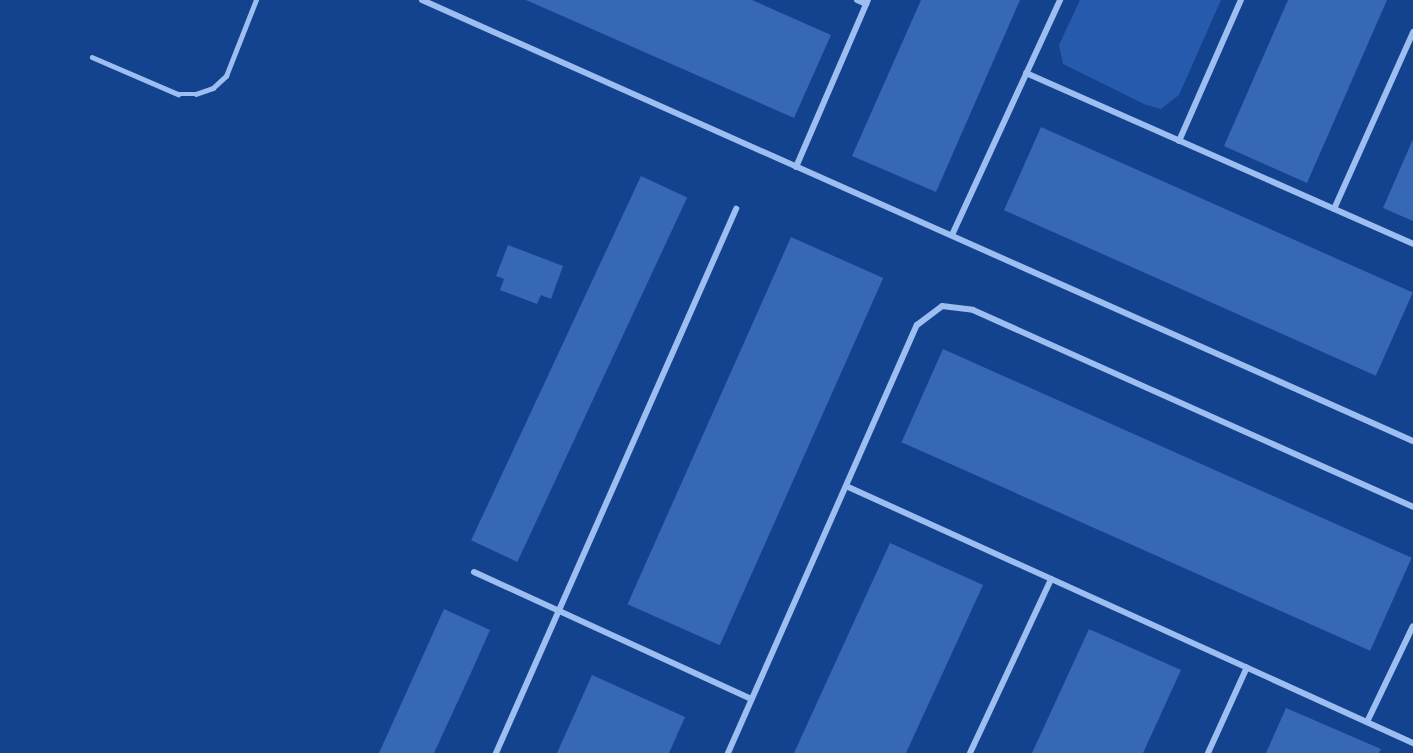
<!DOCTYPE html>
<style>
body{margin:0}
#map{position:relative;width:1413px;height:753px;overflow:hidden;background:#13428e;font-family:"Alegreya Sans",sans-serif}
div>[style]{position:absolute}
.green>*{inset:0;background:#255aad}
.building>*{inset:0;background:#3768b5;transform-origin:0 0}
.service>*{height:4.5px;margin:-2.25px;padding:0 2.25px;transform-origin:2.25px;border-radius:2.25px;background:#9dbef1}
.minor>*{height:6px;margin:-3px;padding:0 3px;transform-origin:3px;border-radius:3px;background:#9dbef1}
span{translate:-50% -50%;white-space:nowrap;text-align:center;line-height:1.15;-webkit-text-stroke:5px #13428e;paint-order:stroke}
</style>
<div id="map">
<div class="green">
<i style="clip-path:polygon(1080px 0,1221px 0,1179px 95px,1161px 109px,1146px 105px,1063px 64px,1059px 45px)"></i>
</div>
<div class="building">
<i style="clip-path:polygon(526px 0,752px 0,831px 35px,794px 118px)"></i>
<i style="clip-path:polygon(921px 0,1020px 0,936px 192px,852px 156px)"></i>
<i style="clip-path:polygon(1288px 0,1387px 0,1307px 183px,1224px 146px)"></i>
<i style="left:1041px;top:127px;width:407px;height:91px;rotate:24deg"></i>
<i style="clip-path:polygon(1413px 139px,1413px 221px,1383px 208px)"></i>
<i style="left:641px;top:176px;width:51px;height:402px;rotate:25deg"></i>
<i style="left:791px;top:237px;width:101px;height:402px;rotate:24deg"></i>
<i style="clip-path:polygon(508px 245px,563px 266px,551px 299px,541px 295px,537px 304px,500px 290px,504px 279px,496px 276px)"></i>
<i style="left:943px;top:349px;width:513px;height:102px;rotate:24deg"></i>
<i style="clip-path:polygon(890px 543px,983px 585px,962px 631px,906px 753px,794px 753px)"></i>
<i style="clip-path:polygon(444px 609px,490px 630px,470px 675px,434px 753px,379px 753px)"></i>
<i style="clip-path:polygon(1089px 629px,1181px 670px,1160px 716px,1143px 753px,1032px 753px)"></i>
<i style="clip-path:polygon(592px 675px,685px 717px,669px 753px,557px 753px)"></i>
<i style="clip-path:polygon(1286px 708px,1381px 749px,1379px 753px,1266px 753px)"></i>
</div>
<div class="service">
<i style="left:92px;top:57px;width:94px;rotate:23.3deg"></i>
<i style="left:178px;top:94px;width:18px"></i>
<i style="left:196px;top:94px;width:18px;rotate:-19deg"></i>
<i style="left:213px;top:88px;width:18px;rotate:-43deg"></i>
<i style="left:226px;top:76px;width:82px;rotate:-68.5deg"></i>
</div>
<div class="minor">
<i style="left:422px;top:0;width:1085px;rotate:23.99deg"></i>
<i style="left:857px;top:0;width:10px;rotate:24deg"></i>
<i style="left:1026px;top:73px;width:423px;rotate:23.8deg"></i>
<i style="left:1179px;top:141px;width:154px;rotate:-66.3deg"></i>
<i style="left:796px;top:167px;width:182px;rotate:-66.7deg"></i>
<i style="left:1334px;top:209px;width:194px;rotate:-65.9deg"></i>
<i style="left:952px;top:235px;width:259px;rotate:-65.3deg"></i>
<i style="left:846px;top:486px;width:623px;rotate:24.38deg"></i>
<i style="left:474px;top:572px;width:305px;rotate:24.6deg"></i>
<i style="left:1367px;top:722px;width:106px;rotate:-64.4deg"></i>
<i style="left:496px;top:753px;width:595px;rotate:-66.19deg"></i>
<i style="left:728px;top:753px;width:468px;rotate:-66.2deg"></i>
<i style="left:917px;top:325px;width:31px;rotate:-37deg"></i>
<i style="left:942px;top:306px;width:31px;rotate:7deg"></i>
<i style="left:973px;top:310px;width:482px;rotate:24.1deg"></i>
<i style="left:970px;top:753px;width:192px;rotate:-65deg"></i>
<i style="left:1208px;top:753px;width:94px;rotate:-65.6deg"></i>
</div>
</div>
